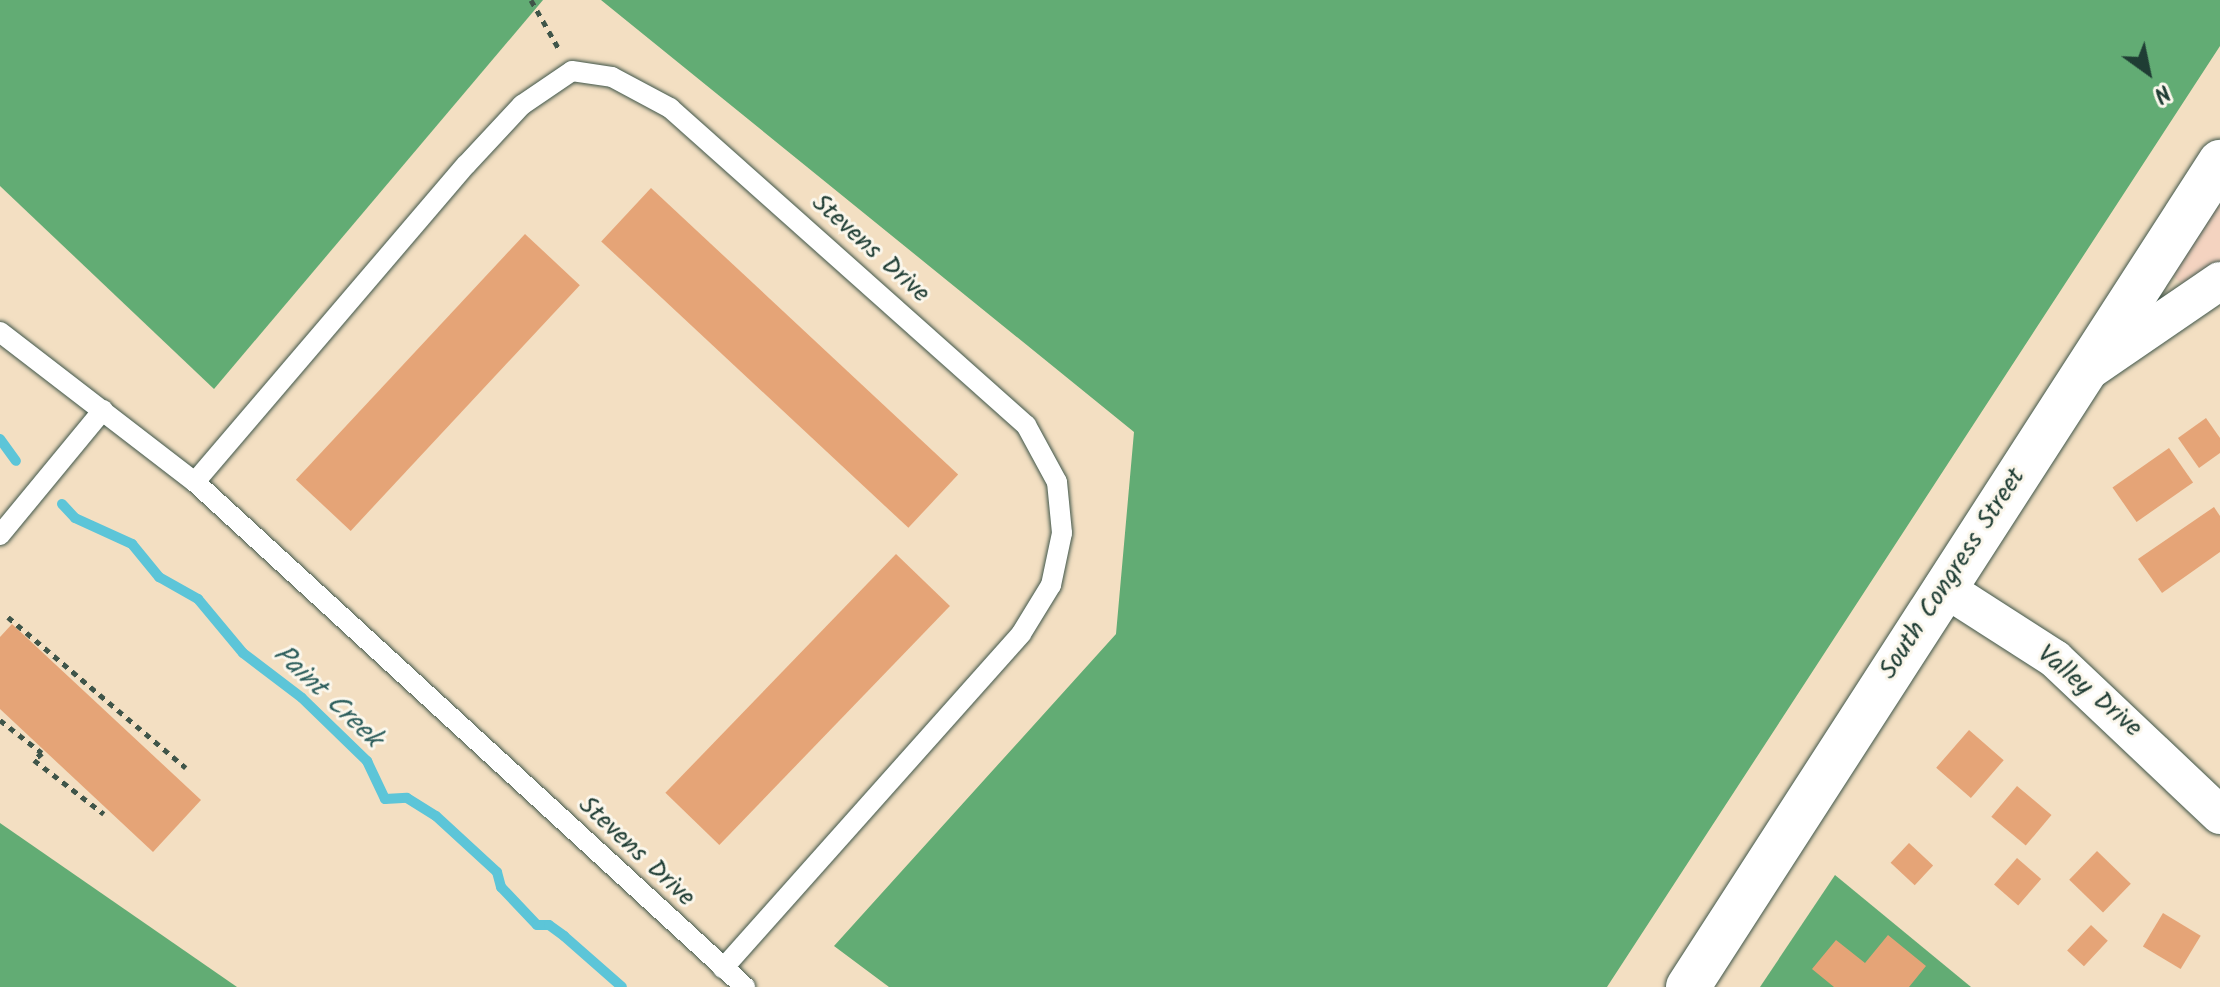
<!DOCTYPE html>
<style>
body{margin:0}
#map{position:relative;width:2220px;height:987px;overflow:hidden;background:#f3dfc2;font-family:Kalam,sans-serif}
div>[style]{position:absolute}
.built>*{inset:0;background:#f4d3c0}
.forest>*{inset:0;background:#62ac74}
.stream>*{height:10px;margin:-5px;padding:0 5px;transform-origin:5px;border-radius:5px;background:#5cc5d8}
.building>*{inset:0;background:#e5a477;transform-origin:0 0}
.path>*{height:5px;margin-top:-2.5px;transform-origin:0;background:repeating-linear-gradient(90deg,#3f5549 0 6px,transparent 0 12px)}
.roads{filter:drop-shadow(0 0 2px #3f5549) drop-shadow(0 0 2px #3f5549)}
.lane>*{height:20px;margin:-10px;padding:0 10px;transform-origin:10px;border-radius:10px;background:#fff}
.street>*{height:38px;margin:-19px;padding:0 19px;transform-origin:19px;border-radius:19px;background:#fff}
.secondary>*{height:44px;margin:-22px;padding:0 22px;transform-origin:22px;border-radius:22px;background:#fff}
span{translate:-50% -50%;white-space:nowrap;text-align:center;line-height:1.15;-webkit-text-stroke:6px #fbf7ec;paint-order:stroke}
.street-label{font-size:26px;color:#1f3d34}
.water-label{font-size:28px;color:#2e5f5d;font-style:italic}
.north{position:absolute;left:2108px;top:32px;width:80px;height:80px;-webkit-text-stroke:6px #fbf7ec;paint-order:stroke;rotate:147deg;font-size:22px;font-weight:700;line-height:32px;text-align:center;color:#1f3d34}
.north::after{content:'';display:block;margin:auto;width:28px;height:36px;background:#1f3d34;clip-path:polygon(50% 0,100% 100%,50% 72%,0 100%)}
</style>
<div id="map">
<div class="built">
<i style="clip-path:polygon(2220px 196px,2220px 273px,2186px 287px,2174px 277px,2176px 265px)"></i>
</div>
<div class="forest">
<i style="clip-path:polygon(0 0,543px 0,214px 389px,0 186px)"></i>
<i style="clip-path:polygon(601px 0,2220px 0,2220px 46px,1607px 987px,889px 987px,834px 946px,1116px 634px,1134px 432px)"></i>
<i style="clip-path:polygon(0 823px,237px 987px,0 987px)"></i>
<i style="clip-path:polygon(1835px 875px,1971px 987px,1760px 987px)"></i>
</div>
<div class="stream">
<i style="left:0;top:439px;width:27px;rotate:54deg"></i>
<i style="left:62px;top:504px;width:19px;rotate:47deg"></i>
<i style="left:75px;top:518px;width:63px;rotate:24.5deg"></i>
<i style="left:132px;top:544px;width:43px;rotate:50.7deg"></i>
<i style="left:159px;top:577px;width:45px;rotate:29.4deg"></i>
<i style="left:198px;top:599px;width:70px;rotate:50.2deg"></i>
<i style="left:243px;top:653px;width:74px;rotate:37.3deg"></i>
<i style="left:302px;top:698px;width:91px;rotate:44.1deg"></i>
<i style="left:367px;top:761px;width:42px;rotate:64.7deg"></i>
<i style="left:385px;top:799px;width:22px;rotate:-3deg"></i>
<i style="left:407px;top:798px;width:34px;rotate:32deg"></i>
<i style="left:436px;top:816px;width:83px;rotate:42.6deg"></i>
<i style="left:497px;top:872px;width:16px;rotate:75deg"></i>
<i style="left:501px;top:887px;width:52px;rotate:46.5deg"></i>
<i style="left:537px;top:925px;width:12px"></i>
<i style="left:549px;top:925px;width:19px;rotate:36deg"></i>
<i style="left:564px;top:936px;width:77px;rotate:41.3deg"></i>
</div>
<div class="building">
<i style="left:651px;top:188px;width:420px;height:73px;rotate:43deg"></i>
<i style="left:525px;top:234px;width:75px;height:336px;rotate:43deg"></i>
<i style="clip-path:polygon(2206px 418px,2220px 438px,2220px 453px,2199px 468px,2178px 438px)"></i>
<i style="left:2169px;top:448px;width:42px;height:69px;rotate:55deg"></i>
<i style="clip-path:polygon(2214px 507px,2220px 516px,2220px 552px,2162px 593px,2138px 559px)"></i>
<i style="left:896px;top:554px;width:75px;height:332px;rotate:44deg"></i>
<i style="clip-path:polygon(12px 624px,201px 800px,153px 852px,0 709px,0 637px)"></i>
<i style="left:1969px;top:730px;width:46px;height:50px;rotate:41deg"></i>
<i style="left:2017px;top:786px;width:45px;height:40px;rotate:40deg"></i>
<i style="left:1909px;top:843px;width:33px;height:27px;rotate:43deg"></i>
<i style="left:2097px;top:851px;width:47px;height:40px;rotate:44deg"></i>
<i style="left:2017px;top:858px;width:32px;height:35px;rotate:41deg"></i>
<i style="left:2163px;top:913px;width:44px;height:39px;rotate:31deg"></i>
<i style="left:2091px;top:925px;width:23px;height:35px;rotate:43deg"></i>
<i style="clip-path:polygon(1888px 935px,1926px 966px,1909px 987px,1834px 987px,1812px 969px,1836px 940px,1865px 963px)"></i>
</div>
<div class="path">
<i style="left:531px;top:0;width:56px;rotate:60.3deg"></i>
<i style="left:8px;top:617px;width:233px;rotate:40.3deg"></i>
<i style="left:0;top:720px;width:53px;rotate:38.2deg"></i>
<i style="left:42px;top:753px;width:11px;rotate:139deg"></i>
<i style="left:34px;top:760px;width:88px;rotate:37.6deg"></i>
</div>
<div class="roads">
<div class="lane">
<i style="left:0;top:332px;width:246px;rotate:37.6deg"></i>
<i style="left:195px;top:482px;width:747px;rotate:42.56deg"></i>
<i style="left:195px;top:482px;width:417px;rotate:-49.5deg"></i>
<i style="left:466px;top:165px;width:82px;rotate:-47deg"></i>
<i style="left:522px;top:105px;width:60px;rotate:-34.2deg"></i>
<i style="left:572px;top:71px;width:40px;rotate:8.5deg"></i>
<i style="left:612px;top:77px;width:66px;rotate:28.1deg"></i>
<i style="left:670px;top:108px;width:477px;rotate:41.7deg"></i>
<i style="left:1026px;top:425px;width:65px;rotate:61.5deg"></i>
<i style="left:1057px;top:482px;width:51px;rotate:84.4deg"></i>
<i style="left:1062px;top:533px;width:53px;rotate:101.9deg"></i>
<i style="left:1051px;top:585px;width:57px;rotate:121.5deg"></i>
<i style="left:1021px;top:634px;width:448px;rotate:131.7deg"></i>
<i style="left:0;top:535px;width:162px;rotate:-50.5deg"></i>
</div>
<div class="street">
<i style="left:2087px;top:372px;width:161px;rotate:-34.4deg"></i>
<i style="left:1943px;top:587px;width:133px;rotate:32.7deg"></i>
<i style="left:2055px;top:659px;width:227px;rotate:43.4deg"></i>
</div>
<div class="secondary">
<i style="left:1688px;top:987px;width:982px;rotate:-57.18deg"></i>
</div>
</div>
<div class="street-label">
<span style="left:870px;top:249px;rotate:42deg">Stevens Drive</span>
<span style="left:1953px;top:574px;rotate:-57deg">South Congress Street</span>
<span style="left:2089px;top:692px;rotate:40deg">Valley Drive</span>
<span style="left:636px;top:852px;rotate:43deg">Stevens Drive</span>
</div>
<div class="water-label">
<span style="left:327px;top:697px;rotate:43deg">Paint Creek</span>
</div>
<div class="north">N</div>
</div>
